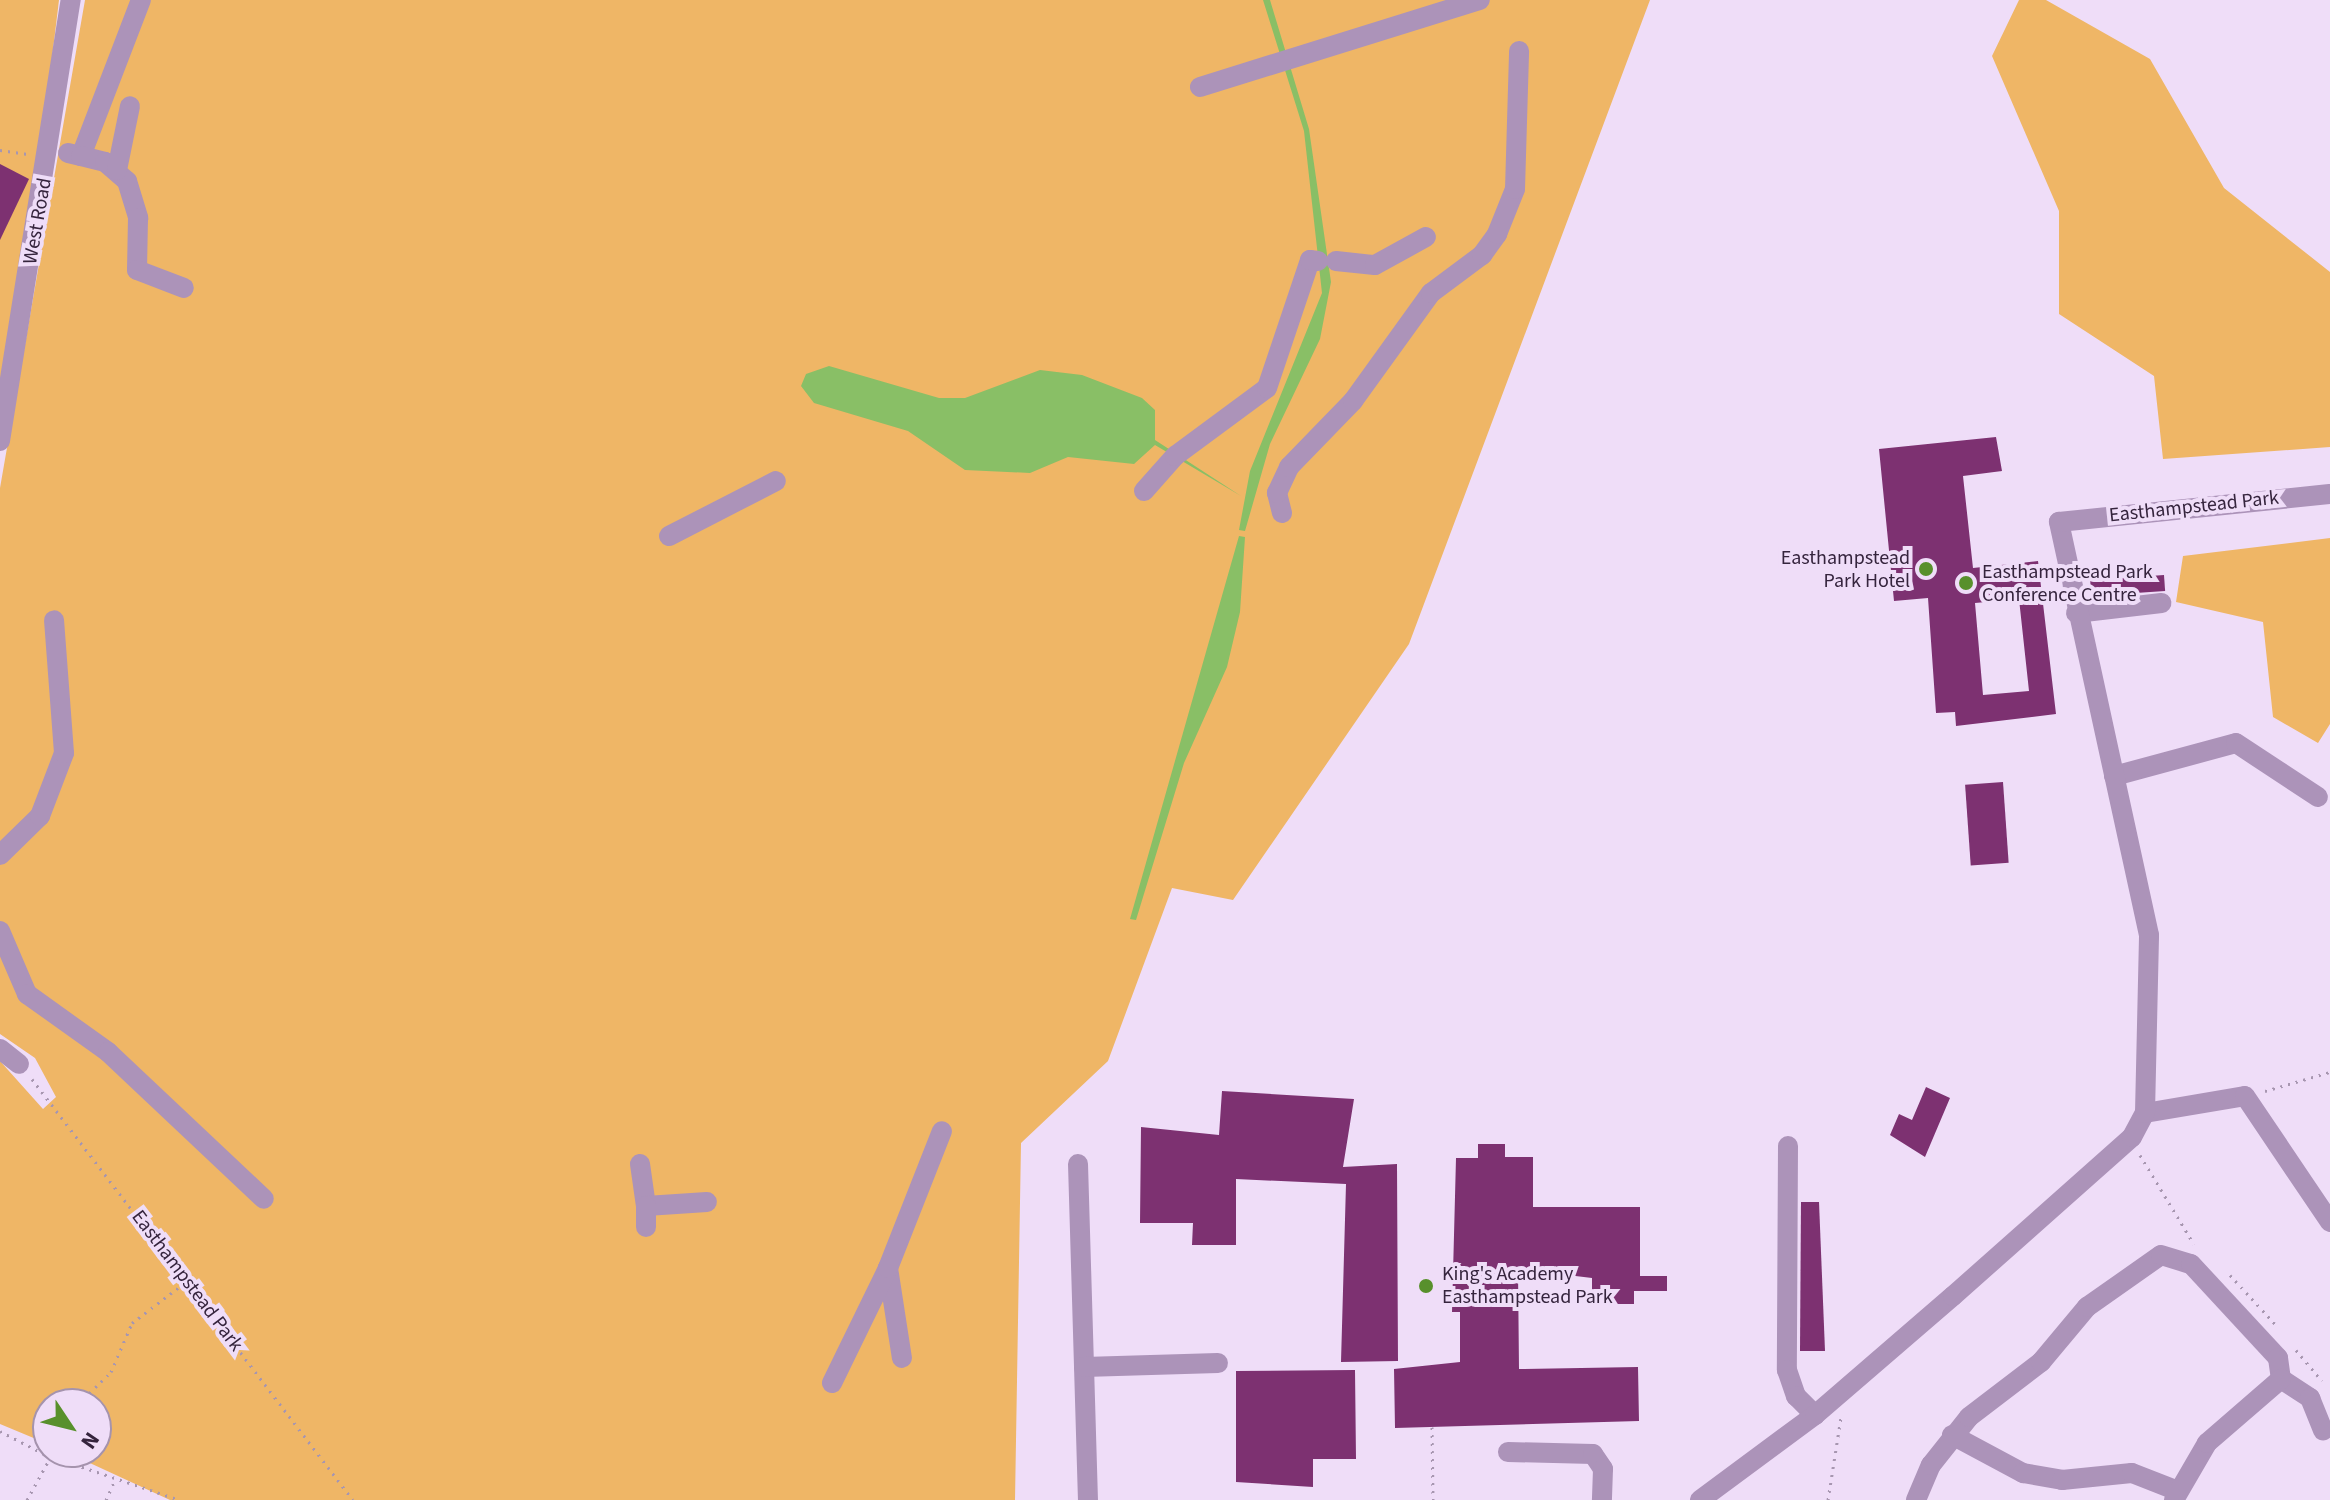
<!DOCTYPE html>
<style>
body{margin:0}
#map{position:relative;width:2330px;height:1500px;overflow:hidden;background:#efddf8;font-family:"Source Sans 3",sans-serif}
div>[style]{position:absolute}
.green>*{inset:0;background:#efb666}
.water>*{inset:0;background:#89bf66}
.building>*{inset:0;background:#7d3171;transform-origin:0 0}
.path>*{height:3px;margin-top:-1.5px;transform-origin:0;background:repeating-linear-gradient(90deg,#a796b0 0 2px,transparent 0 8px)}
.minor>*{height:20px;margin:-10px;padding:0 10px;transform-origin:10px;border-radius:10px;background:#ac93b9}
.dots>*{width:22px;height:22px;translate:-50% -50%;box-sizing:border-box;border:4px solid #efddf8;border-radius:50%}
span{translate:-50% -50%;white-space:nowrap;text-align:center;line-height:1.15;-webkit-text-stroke:8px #efddf8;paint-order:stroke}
.street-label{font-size:20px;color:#35243d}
.poi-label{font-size:20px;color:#35243d}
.right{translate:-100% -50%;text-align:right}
.left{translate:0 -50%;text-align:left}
.north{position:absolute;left:32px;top:1388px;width:80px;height:80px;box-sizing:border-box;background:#efddf8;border:2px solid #a593ad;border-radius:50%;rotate:125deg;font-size:22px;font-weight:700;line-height:32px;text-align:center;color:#35243d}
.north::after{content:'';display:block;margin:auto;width:28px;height:36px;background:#58902c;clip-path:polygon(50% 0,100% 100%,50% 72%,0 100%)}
</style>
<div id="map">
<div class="green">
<i style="clip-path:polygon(0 0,59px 0,39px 166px,0 383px)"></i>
<i style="clip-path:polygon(85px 0,1650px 0,1409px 644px,1233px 900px,1172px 888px,1108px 1061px,1021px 1143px,1015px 1500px,170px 1500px,66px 1452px,96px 1452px,96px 1404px,48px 1404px,48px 1444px,0 1424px,0 1061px,43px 1109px,56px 1097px,35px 1058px,0 1034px,0 488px)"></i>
<i style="clip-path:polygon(2019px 0,2046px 0,2150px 59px,2224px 188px,2330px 272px,2330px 447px,2163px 459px,2154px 376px,2059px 314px,2059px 211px,1992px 56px)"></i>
<i style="clip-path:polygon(2330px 538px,2330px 724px,2318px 743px,2273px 717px,2263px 622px,2176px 602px,2183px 556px)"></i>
</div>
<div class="water">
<i style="clip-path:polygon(1263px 0,1270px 0,1309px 129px,1331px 282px,1320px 339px,1270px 444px,1245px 531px,1239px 530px,1250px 471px,1322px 293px,1304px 131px)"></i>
<i style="clip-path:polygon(829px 366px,939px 398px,965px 398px,1040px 370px,1082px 375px,1142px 398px,1155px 410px,1155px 440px,1241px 496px,1155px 445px,1134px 464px,1068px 457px,1030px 473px,965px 470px,908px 431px,814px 403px,801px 386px,806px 374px)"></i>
<i style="clip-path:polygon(1239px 536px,1245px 537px,1240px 612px,1227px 667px,1184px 763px,1136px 920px,1130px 919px)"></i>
</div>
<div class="building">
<i style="clip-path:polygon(0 164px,29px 179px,0 240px)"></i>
<i style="clip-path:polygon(evenodd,1996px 437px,2002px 471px,1963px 476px,1973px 568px,2038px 561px,2056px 714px,1956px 726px,1955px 712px,1936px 713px,1928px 598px,1894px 601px,1879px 449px,1996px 437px,2019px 599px,2029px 691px,1983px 695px,1975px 603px,2019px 599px)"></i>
<i style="left:2164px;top:575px;width:16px;height:74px;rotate:86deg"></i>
<i style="left:2003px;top:782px;width:81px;height:38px;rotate:86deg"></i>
<i style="clip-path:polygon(1926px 1087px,1950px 1098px,1925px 1157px,1890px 1135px,1899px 1114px,1912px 1120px)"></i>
<i style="clip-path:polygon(1222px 1091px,1354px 1099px,1343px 1167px,1397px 1164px,1398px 1361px,1341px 1362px,1346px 1184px,1236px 1179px,1236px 1245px,1192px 1245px,1193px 1223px,1140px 1223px,1141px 1127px,1219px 1135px)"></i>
<i style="clip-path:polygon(1478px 1144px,1505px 1144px,1505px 1157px,1533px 1157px,1533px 1207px,1640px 1207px,1640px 1276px,1667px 1276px,1667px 1291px,1634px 1291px,1634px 1304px,1592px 1304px,1592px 1278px,1518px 1269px,1519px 1369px,1638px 1367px,1639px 1421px,1395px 1428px,1394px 1369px,1460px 1362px,1460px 1312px,1452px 1312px,1456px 1158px,1478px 1158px)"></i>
<i style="clip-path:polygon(1801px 1202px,1819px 1202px,1825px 1351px,1800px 1351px)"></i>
<i style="clip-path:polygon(1355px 1370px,1356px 1459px,1313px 1459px,1313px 1487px,1236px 1482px,1236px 1371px)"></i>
</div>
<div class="path">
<i style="left:0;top:150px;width:28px;rotate:8deg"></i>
<i style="left:32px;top:1079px;width:529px;rotate:52.68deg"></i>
<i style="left:2265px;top:1091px;width:68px;rotate:-16.3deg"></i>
<i style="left:2140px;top:1155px;width:104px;rotate:58.8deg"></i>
<i style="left:2230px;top:1275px;width:68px;rotate:47.4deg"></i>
<i style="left:2296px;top:1350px;width:40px;rotate:50deg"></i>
<i style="left:78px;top:1404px;width:46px;rotate:-44.1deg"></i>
<i style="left:111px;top:1372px;width:53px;rotate:-66.8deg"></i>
<i style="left:132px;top:1323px;width:69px;rotate:-37.4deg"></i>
<i style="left:1432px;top:1427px;width:73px;rotate:89.2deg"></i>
<i style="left:0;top:1431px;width:50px;rotate:27.6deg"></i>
<i style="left:44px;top:1454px;width:144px;rotate:18.7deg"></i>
<i style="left:27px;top:1500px;width:48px;rotate:-61.3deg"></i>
<i style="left:106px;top:1500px;width:24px;rotate:-66deg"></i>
<i style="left:1828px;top:1500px;width:84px;rotate:-81.1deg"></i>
</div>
<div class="minor">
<i style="left:1200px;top:87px;width:293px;rotate:-17.3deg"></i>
<i style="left:68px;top:153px;width:13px;rotate:13deg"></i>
<i style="left:81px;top:156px;width:167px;rotate:-69deg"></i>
<i style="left:81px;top:156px;width:25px;rotate:14deg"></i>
<i style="left:105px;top:162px;width:29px;rotate:41deg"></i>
<i style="left:127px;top:181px;width:39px;rotate:73deg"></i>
<i style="left:138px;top:218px;width:52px;rotate:91.1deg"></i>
<i style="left:137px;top:270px;width:50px;rotate:21deg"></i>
<i style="left:117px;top:170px;width:65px;rotate:-78.5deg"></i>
<i style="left:1336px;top:261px;width:39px;rotate:6deg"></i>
<i style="left:1375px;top:265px;width:58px;rotate:-28.8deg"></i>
<i style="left:0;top:441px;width:447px;rotate:-80.9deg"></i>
<i style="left:1144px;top:491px;width:47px;rotate:-48.5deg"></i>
<i style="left:1175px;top:456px;width:114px;rotate:-36.5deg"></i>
<i style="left:1267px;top:388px;width:135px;rotate:-71.4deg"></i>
<i style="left:1310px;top:260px;width:8px;rotate:7deg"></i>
<i style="left:1282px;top:513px;width:21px;rotate:-104deg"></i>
<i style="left:1277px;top:493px;width:29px;rotate:-65deg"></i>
<i style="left:1289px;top:467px;width:92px;rotate:-45.9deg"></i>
<i style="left:1353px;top:401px;width:133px;rotate:-54.2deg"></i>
<i style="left:1431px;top:293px;width:64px;rotate:-36.7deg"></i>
<i style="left:1482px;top:255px;width:26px;rotate:-54deg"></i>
<i style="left:1497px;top:234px;width:48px;rotate:-68.2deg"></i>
<i style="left:1515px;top:189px;width:138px;rotate:-88.3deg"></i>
<i style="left:669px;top:536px;width:120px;rotate:-27.2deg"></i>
<i style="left:2076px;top:613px;width:86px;rotate:-6.7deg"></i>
<i style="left:2114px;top:776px;width:126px;rotate:-15.1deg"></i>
<i style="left:2236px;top:743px;width:98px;rotate:33.4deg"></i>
<i style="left:0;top:855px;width:56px;rotate:-44.3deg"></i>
<i style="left:40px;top:816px;width:67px;rotate:-69.1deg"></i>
<i style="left:64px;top:753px;width:133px;rotate:-94.3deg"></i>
<i style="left:0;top:931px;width:69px;rotate:66.8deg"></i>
<i style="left:27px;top:994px;width:100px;rotate:35.6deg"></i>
<i style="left:108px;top:1052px;width:214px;rotate:43.3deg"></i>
<i style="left:0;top:1049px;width:24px;rotate:38deg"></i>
<i style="left:2145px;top:1113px;width:101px;rotate:-9.6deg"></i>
<i style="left:2245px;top:1096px;width:152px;rotate:56deg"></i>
<i style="left:1788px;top:1146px;width:224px;rotate:90.3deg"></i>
<i style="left:1787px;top:1370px;width:28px;rotate:71deg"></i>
<i style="left:1796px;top:1396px;width:27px;rotate:45deg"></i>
<i style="left:640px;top:1164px;width:42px;rotate:81.9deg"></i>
<i style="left:646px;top:1206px;width:61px;rotate:-3.8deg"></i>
<i style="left:1078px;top:1164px;width:336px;rotate:88.3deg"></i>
<i style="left:646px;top:1227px;width:21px;rotate:-90deg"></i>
<i style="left:888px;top:1268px;width:91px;rotate:81.2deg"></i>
<i style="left:1084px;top:1367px;width:134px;rotate:-1.7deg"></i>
<i style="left:832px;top:1383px;width:128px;rotate:-64deg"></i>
<i style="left:888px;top:1268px;width:147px;rotate:-68.5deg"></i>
<i style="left:1952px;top:1435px;width:81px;rotate:28.2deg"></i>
<i style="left:2023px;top:1473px;width:40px;rotate:10deg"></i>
<i style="left:2062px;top:1480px;width:70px;rotate:-5.7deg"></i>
<i style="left:2132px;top:1473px;width:49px;rotate:21.4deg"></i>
<i style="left:1508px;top:1452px;width:85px;rotate:1.3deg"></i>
<i style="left:1593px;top:1454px;width:18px;rotate:56deg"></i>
<i style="left:1603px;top:1469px;width:31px;rotate:92deg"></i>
<i style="left:1700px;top:1500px;width:143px;rotate:-36.5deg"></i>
<i style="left:1815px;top:1415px;width:182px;rotate:-40.8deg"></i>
<i style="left:1953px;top:1296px;width:239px;rotate:-41.6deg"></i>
<i style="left:2132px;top:1137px;width:27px;rotate:-62deg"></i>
<i style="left:2145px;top:1113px;width:178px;rotate:-88.7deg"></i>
<i style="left:2149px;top:935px;width:423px;rotate:-102.3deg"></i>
<i style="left:2059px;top:522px;width:272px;rotate:-5.9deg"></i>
<i style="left:1916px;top:1500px;width:38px;rotate:-67deg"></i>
<i style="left:1931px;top:1465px;width:61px;rotate:-51.6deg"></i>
<i style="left:1969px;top:1417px;width:91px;rotate:-37.4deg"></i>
<i style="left:2041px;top:1362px;width:72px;rotate:-50.1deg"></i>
<i style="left:2087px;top:1307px;width:90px;rotate:-35.1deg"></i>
<i style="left:2161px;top:1255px;width:31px;rotate:17deg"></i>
<i style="left:2191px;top:1264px;width:128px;rotate:47.2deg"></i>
<i style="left:2278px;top:1358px;width:21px;rotate:82deg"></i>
<i style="left:2281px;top:1379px;width:35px;rotate:33deg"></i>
<i style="left:2310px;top:1398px;width:35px;rotate:68deg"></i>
<i style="left:2174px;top:1500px;width:66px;rotate:-59.9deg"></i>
<i style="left:2207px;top:1443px;width:98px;rotate:-40.9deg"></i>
</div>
<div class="dots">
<i style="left:1926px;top:569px;background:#58902c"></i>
<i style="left:1966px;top:583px;background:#58902c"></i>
<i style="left:1426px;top:1286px;background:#58902c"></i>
</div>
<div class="street-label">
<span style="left:38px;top:221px;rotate:-80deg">West Road</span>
<span style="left:2194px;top:507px;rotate:-6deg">Easthampstead Park</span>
<span style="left:187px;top:1281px;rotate:53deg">Easthampstead Park</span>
</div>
<div class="poi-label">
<span class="right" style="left:1910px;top:570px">Easthampstead<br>Park Hotel</span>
<span class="left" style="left:1982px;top:584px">Easthampstead Park<br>Conference Centre</span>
<span class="left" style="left:1442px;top:1286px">King's Academy<br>Easthampstead Park</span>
</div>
<div class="north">N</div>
</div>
